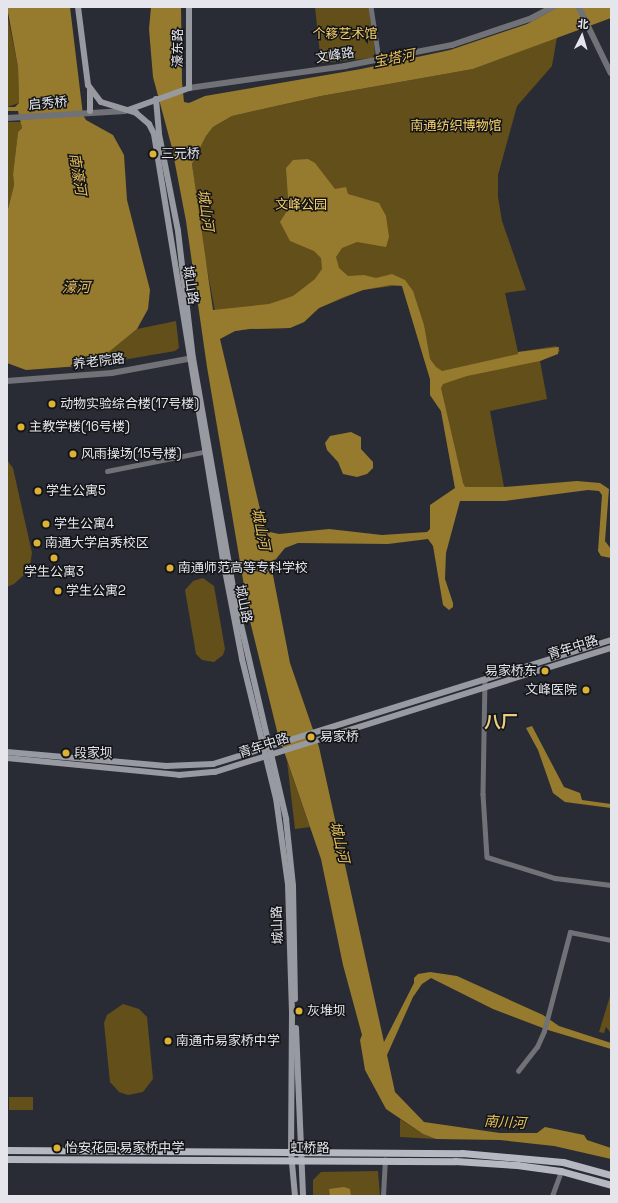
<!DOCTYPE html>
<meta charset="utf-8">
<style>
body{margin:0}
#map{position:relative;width:618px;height:1203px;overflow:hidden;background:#2a2c35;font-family:"Space Grotesk","Noto Sans SC",sans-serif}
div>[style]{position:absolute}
.green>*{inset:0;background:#634f1a;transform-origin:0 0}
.forest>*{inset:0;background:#675216}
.water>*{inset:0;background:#967a2d}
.minor>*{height:4.5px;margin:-2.25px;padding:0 2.25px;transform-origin:2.25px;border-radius:2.25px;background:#717277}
.tertiary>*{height:5.5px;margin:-2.75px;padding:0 2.75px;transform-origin:2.75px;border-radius:2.75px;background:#717277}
.secondary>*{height:6px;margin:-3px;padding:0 3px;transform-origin:3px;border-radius:3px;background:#989aa1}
.primary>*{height:7px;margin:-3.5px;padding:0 3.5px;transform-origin:3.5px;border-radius:3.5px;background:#b5b8c1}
.dots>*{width:11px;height:11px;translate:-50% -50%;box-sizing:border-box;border:2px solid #131518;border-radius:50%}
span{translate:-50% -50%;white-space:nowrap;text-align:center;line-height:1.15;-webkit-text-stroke:3px #131518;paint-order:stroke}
.park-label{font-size:13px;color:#f9d169}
.street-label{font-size:13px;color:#e4e6ec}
.poi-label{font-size:13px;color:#e4e6ec}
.left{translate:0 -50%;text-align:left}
.right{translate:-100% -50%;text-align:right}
.water-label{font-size:14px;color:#eac25a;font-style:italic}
.district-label{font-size:17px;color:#ebcd82;font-weight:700}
.frame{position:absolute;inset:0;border:8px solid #e4e6ec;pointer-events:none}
.north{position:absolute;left:562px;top:16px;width:40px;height:40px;-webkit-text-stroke:3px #131518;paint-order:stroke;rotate:5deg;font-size:11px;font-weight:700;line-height:16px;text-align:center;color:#e4e6ec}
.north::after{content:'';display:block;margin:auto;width:14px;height:18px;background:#e4e6ec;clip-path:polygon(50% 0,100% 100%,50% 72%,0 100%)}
</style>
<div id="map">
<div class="green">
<i style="clip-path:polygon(315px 7px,369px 7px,375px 53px,372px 58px,321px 63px)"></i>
<i style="clip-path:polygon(557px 37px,552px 66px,517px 106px,498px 175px,498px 197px,502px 221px,526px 290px,505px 293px,518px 352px,556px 346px,560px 351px,540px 361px,547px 399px,490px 411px,504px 487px,455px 488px,441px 411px,430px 395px,430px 379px,402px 286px,400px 285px,363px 290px,319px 308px,304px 322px,290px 328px,249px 329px,235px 331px,220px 338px,202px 242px,192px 164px,206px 136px,213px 127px,232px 116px,321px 96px,473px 69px)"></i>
<i style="clip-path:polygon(176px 321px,179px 348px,175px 351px,93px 365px,137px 329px)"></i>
<i style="clip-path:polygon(7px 460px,13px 468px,32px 553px,30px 565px,25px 574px,14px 584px,7px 587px)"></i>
<i style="clip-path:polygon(203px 578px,214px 586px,225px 649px,223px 655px,214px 662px,202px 660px,196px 654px,185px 590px,193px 581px)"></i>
<i style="clip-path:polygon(287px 761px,310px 827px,295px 829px)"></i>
<i style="clip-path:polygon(611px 993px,611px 1033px,606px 1027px,604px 1033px,599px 1032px)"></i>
<i style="clip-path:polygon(123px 1004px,139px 1009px,147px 1017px,153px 1079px,143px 1092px,128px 1095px,119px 1092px,110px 1082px,104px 1023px,107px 1015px)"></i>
<i style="left:9px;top:1097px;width:24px;height:13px"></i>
<i style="clip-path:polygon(400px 1119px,423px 1134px,436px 1139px,400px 1137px)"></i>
<i style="clip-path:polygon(378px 1171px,380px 1196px,313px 1196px,313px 1180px,321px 1172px)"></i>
</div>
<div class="forest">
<i style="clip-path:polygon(7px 13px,18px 67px,19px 103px,7px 107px)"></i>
<i style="clip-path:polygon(7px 122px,21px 122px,22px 128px,18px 132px,13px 174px,14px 185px,7px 213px)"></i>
</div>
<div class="water">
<i style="clip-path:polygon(7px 7px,70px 7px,83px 115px,86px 120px,113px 135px,124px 155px,127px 200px,150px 290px,148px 309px,137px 329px,93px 365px,26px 370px,7px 363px,7px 213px,14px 185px,13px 174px,18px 132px,22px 128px,18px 111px,7px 111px,7px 107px,15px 107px,19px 103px,18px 67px)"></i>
<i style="clip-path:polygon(evenodd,151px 7px,181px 7px,182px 82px,184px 102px,189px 103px,205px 96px,361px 69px,450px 50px,527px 24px,558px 7px,611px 7px,611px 18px,473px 69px,321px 96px,232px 116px,213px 127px,206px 136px,192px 164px,213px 310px,269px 304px,293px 296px,315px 279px,322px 269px,321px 258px,314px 251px,290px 241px,280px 222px,287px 211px,288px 198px,286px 168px,293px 160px,308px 159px,315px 163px,335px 189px,346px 187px,348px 194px,379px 203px,386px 216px,389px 237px,386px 247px,357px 242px,342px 248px,336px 257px,339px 268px,348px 276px,364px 275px,376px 278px,392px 274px,405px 280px,413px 291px,424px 325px,430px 359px,436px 367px,442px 371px,518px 354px,518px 352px,559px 347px,558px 354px,540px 361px,467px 376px,443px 384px,441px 388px,463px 483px,465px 487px,504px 487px,577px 481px,600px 483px,609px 489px,605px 541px,611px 549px,611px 558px,601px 556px,598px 551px,602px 495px,599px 491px,588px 490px,505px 501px,460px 501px,446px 553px,445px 579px,453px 603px,453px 607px,449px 610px,443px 605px,433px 546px,428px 539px,388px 544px,298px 543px,285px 548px,271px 565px,290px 663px,319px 747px,384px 1042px,414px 983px,414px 978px,418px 974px,430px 972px,457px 976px,543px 1015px,559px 1026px,611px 1043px,611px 1049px,548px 1030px,493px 1009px,431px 978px,422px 984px,413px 997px,387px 1055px,395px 1092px,424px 1122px,500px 1133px,537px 1133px,545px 1127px,584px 1135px,587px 1140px,611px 1148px,611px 1159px,554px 1146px,500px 1140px,436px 1139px,423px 1134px,386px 1109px,365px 1070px,360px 1040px,362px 1035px,343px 965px,321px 859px,277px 731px,250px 621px,207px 367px,186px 221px,172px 148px,153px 77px,149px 29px,151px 7px,391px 285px,402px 286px,430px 379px,430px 395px,441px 411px,455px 488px,430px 505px,430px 529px,427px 532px,382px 535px,329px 529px,279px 534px,270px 532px,264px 526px,220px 339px,235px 331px,249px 329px,290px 328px,304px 322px,319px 308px,344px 297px,363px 290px,391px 285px)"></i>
<i style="clip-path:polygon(351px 432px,361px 437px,361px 449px,373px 462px,373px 468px,367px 474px,357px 477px,343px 474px,338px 462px,327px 450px,325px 443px,330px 436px)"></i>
<i style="clip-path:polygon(532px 726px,564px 787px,580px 793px,582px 800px,611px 804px,611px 808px,565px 802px,553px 793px,538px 750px,526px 728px)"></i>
<i style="clip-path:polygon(344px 1187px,350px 1189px,351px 1196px,330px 1196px,329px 1189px)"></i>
</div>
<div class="minor">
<i style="left:371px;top:7px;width:53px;rotate:81.3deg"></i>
<i style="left:107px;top:471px;width:98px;rotate:-11.2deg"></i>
<i style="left:485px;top:679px;width:115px;rotate:91deg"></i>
<i style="left:483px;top:794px;width:63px;rotate:86.4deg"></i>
<i style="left:487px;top:857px;width:71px;rotate:17.2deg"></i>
<i style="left:555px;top:878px;width:56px;rotate:7.1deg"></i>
<i style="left:518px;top:1071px;width:31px;rotate:-52deg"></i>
<i style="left:537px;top:1047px;width:17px;rotate:-66deg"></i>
<i style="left:544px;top:1031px;width:102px;rotate:-75.3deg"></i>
<i style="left:570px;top:932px;width:42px;rotate:11deg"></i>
<i style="left:383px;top:1196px;width:36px;rotate:-87deg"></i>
<i style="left:552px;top:1196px;width:27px;rotate:-70deg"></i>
</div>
<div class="tertiary">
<i style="left:579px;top:7px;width:73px;rotate:64.1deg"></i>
<i style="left:189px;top:88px;width:158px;rotate:-8deg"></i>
<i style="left:345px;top:66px;width:109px;rotate:-11.1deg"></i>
<i style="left:452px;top:45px;width:84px;rotate:-18.6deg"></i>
<i style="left:532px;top:18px;width:24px;rotate:-28deg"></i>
<i style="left:7px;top:118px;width:118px;rotate:-3.4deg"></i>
<i style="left:7px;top:381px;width:105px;rotate:-4.4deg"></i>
<i style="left:112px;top:373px;width:82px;rotate:-10.5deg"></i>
</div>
<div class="secondary">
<i style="left:78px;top:7px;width:79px;rotate:82.7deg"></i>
<i style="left:88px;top:85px;width:21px;rotate:53deg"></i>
<i style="left:101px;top:102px;width:37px;rotate:17deg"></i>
<i style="left:136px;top:113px;width:17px;rotate:40deg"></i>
<i style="left:149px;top:124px;width:11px;rotate:63deg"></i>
<i style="left:154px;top:134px;width:432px;rotate:80.8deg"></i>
<i style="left:223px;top:560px;width:101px;rotate:79.1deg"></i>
<i style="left:242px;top:659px;width:143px;rotate:76.3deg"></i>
<i style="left:276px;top:798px;width:88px;rotate:82.1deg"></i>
<i style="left:288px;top:885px;width:127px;rotate:88.2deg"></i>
<i style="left:292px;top:1012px;width:140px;rotate:90.4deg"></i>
<i style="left:291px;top:1152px;width:44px;rotate:84.8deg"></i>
<i style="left:90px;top:90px;width:21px;rotate:90deg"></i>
<i style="left:156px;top:99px;width:35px;rotate:85deg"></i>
<i style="left:159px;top:134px;width:99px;rotate:78.9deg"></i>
<i style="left:178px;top:231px;width:128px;rotate:83.3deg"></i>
<i style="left:193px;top:358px;width:245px;rotate:80.1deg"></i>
<i style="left:235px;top:599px;width:226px;rotate:76.9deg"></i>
<i style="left:286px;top:819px;width:67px;rotate:84deg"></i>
<i style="left:293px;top:886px;width:113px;rotate:89deg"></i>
<i style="left:128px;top:110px;width:65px;rotate:-19.8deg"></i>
<i style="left:189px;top:88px;width:81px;rotate:-90deg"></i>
<i style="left:7px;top:752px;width:160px;rotate:5deg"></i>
<i style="left:166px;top:766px;width:47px;rotate:-2.4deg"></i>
<i style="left:213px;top:764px;width:417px;rotate:-17.3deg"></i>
<i style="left:7px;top:758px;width:173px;rotate:5.6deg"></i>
<i style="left:179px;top:775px;width:36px;rotate:-5deg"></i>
<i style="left:215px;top:772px;width:415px;rotate:-17.4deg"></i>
<i style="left:296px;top:1028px;width:168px;rotate:87.6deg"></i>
</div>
<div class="primary">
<i style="left:7px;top:1150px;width:455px;rotate:0.4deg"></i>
<i style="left:462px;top:1153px;width:101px;rotate:5.1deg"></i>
<i style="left:563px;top:1162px;width:50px;rotate:15.2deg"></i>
<i style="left:7px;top:1159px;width:448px;rotate:0.3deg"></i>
<i style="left:455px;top:1161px;width:62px;rotate:3.7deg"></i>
<i style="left:517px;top:1165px;width:44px;rotate:7.8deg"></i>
<i style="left:561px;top:1171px;width:52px;rotate:15.6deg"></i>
</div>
<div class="dots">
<i style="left:153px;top:154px;background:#ddb133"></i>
<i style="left:52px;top:404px;background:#ddb133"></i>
<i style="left:21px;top:427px;background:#ddb133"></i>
<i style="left:73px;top:454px;background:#ddb133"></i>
<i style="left:38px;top:491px;background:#ddb133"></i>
<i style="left:46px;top:524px;background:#ddb133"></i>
<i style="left:37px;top:543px;background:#ddb133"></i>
<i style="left:54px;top:558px;background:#ddb133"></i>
<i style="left:170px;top:568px;background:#ddb133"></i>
<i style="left:58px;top:591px;background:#ddb133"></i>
<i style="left:545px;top:671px;background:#ddb133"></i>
<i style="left:586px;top:690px;background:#ddb133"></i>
<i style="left:311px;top:737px;background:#ddb133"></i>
<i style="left:66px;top:753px;background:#ddb133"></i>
<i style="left:299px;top:1011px;background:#ddb133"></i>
<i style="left:168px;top:1041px;background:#ddb133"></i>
<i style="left:57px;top:1148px;background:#ddb133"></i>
</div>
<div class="park-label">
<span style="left:345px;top:34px">个簃艺术馆</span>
<span style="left:456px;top:126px">南通纺织博物馆</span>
<span style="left:301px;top:205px">文峰公园</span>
</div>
<div class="street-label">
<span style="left:178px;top:48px;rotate:-90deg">濠东路</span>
<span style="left:335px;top:56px;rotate:-9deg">文峰路</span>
<span style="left:48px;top:104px;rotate:-5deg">启秀桥</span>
<span style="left:190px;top:285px;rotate:82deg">城山路</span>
<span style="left:99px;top:362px;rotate:-7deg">养老院路</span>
<span style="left:243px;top:604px;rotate:79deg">城山路</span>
<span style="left:573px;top:648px;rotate:-17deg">青年中路</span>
<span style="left:264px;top:746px;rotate:-18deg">青年中路</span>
<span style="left:278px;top:925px;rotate:-92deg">城山路</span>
<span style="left:310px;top:1148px">虹桥路</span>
</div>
<div class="poi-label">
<span class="left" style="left:161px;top:154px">三元桥</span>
<span class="left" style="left:60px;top:404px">动物实验综合楼(17号楼)</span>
<span class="left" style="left:29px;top:427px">主教学楼(16号楼)</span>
<span class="left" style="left:81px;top:454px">风雨操场(15号楼)</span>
<span class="left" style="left:46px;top:491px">学生公寓5</span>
<span class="left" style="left:54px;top:524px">学生公寓4</span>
<span class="left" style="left:45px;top:543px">南通大学启秀校区</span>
<span class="left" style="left:178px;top:568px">南通师范高等专科学校</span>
<span style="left:54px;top:572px">学生公寓3</span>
<span class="left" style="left:66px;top:591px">学生公寓2</span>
<span class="right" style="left:537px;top:671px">易家桥东</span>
<span class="right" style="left:577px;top:690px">文峰医院</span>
<span class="left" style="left:320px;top:737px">易家桥</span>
<span class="left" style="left:74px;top:753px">段家坝</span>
<span class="left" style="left:307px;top:1011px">灰堆坝</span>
<span class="left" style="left:176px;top:1041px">南通市易家桥中学</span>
<span class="left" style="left:65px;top:1148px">怡安花园·易家桥中学</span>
</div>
<div class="water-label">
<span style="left:394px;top:58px;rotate:-11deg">宝塔河</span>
<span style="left:78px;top:174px;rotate:81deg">南濠河</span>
<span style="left:206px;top:210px;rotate:82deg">城山河</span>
<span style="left:76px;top:287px">濠河</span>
<span style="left:261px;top:529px;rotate:79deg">城山河</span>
<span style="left:340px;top:842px;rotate:77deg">城山河</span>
<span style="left:505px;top:1122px;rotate:3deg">南川河</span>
</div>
<div class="district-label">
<span style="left:501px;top:723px">八厂</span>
</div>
<div class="frame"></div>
<div class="north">北</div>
</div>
